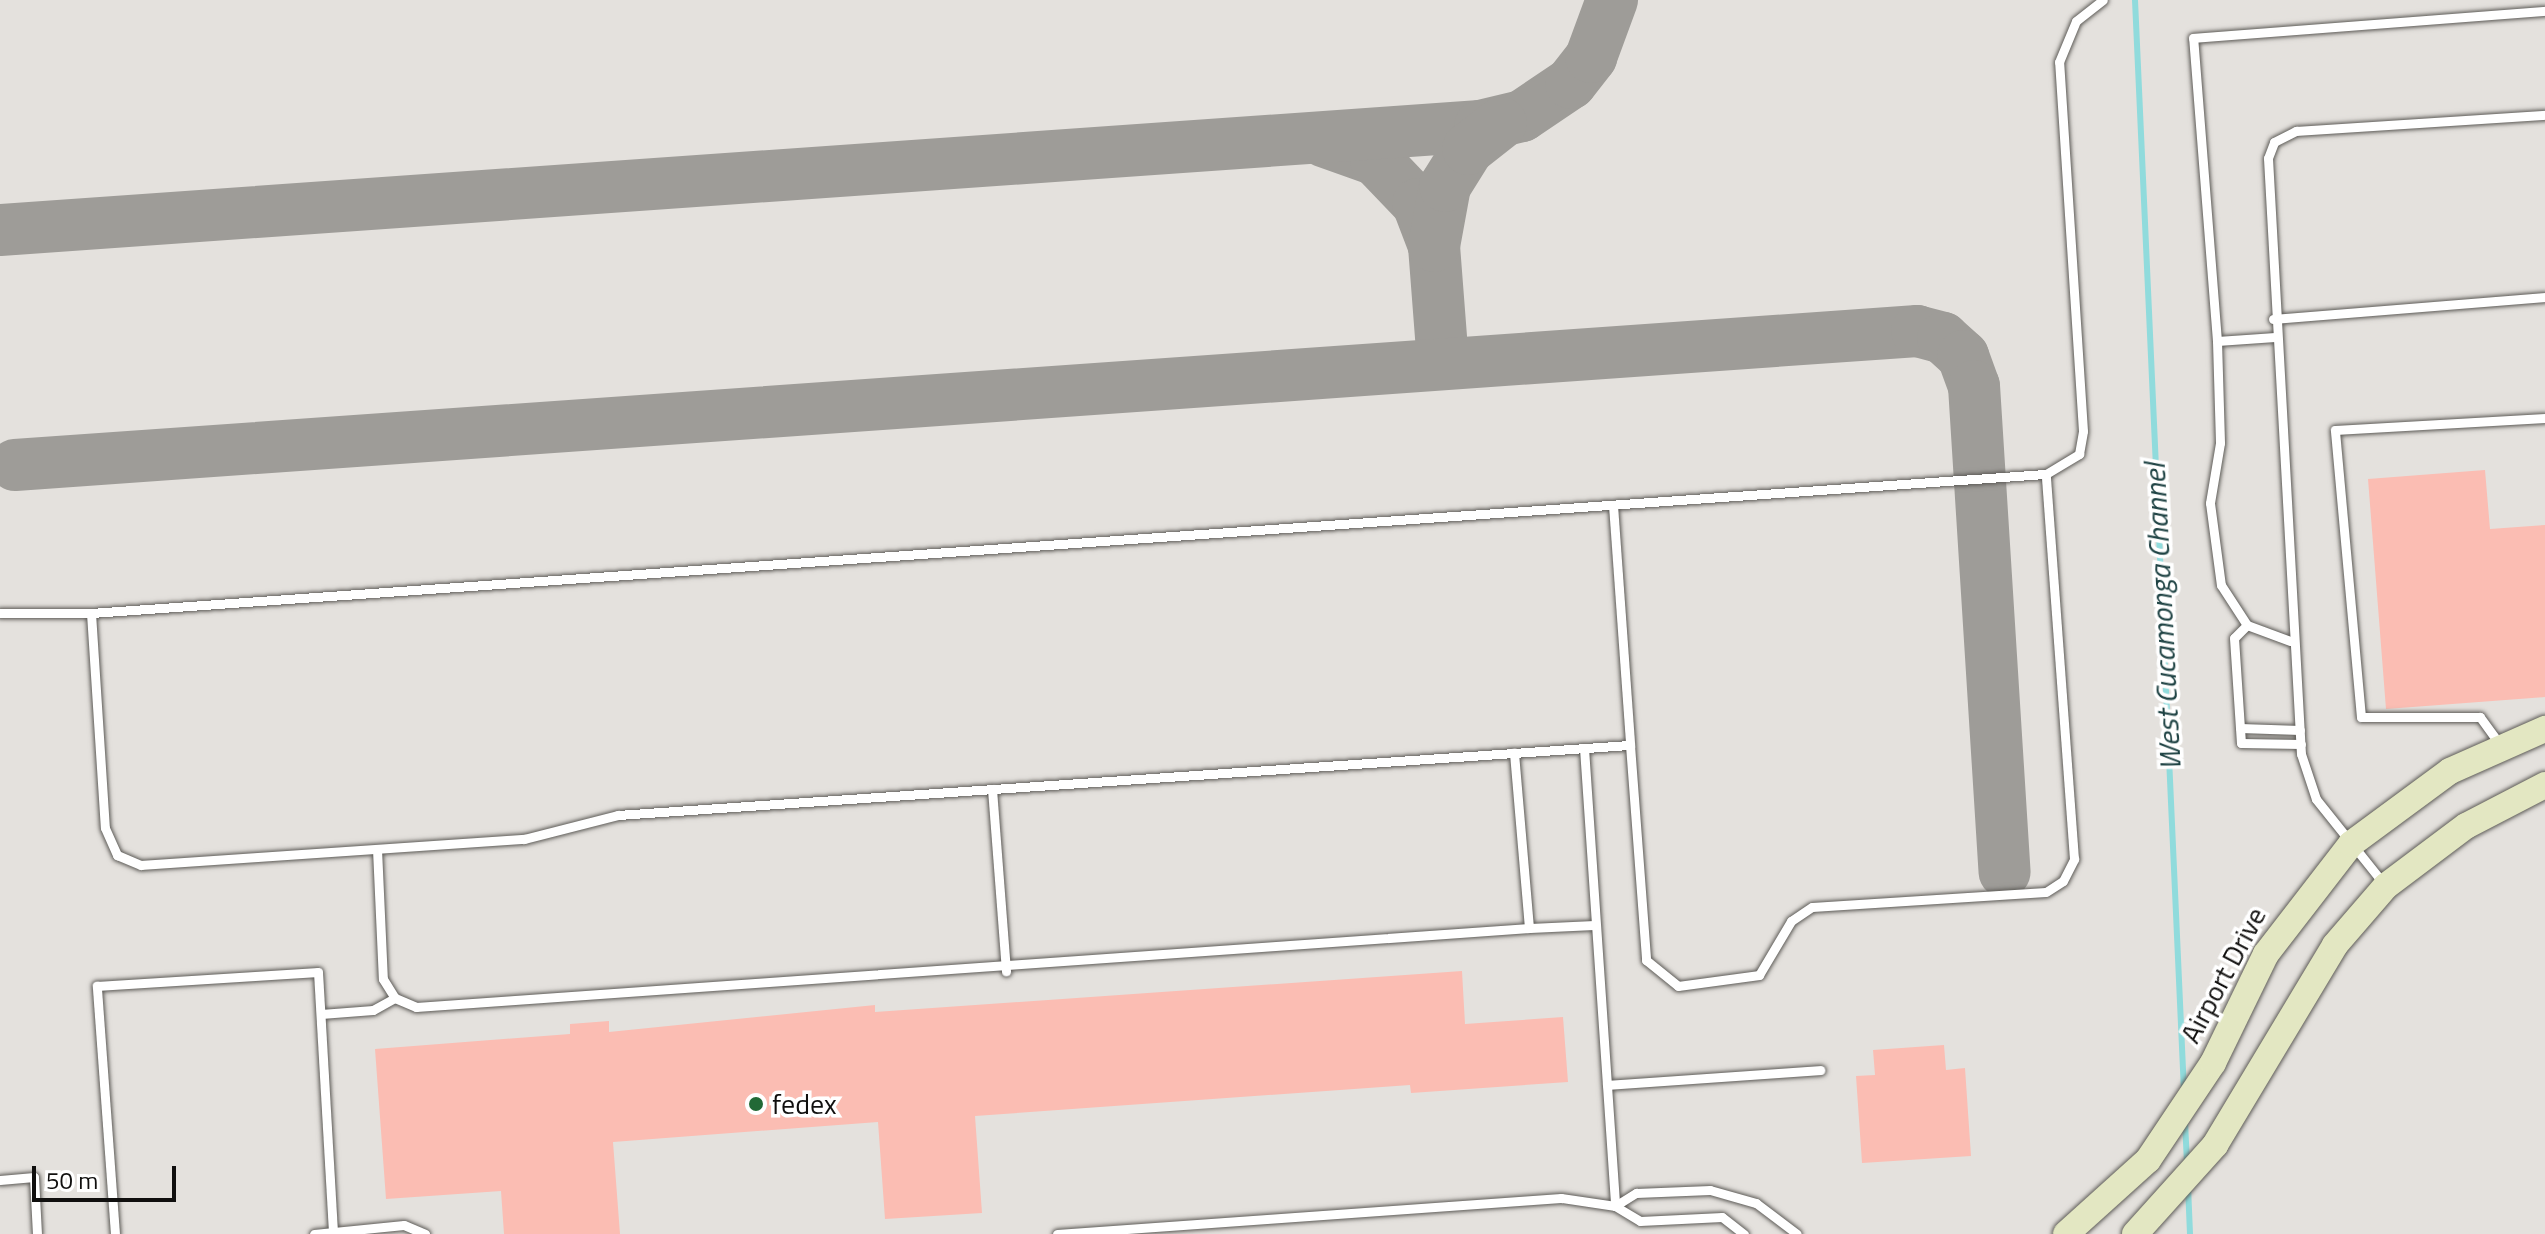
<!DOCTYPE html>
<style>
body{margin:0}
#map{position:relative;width:2545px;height:1234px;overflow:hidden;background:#e4e1dd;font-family:"Titillium Web",sans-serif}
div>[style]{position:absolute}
.stream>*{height:6px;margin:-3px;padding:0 3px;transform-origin:3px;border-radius:3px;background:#90dbdc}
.taxiway>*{height:52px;margin:-26px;padding:0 26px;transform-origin:26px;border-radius:26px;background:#9e9c98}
.building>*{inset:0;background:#fbbdb3}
.roads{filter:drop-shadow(0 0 2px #5d5b57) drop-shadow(0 0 2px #5d5b57)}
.service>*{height:9px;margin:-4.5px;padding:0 4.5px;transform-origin:4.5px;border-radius:4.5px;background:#fff}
.secondary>*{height:26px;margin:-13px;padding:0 13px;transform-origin:13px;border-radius:13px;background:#e3e7c2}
.dots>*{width:22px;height:22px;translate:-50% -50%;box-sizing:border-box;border:4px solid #fff;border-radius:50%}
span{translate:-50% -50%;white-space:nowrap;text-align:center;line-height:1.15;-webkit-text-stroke:7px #fff;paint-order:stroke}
.street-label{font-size:28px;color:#100f0e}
.poi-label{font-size:28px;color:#100f0e}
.left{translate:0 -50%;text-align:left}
.water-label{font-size:30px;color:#1e4243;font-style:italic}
.scale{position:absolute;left:32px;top:1166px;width:144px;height:36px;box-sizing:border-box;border:4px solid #100f0e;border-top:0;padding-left:10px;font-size:24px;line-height:28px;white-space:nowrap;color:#100f0e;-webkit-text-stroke:6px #fff;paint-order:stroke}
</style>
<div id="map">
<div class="stream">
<i style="left:2135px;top:0;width:1092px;rotate:87.43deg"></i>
<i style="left:2185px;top:1122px;width:41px;rotate:87.2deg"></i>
<i style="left:2188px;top:1186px;width:48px;rotate:87.6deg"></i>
</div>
<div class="taxiway">
<i style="left:1323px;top:141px;width:56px;rotate:19.7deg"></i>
<i style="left:1376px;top:160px;width:61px;rotate:46.3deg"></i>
<i style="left:1418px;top:204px;width:45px;rotate:69.1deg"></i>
<i style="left:1434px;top:246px;width:118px;rotate:85.6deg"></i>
<i style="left:0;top:230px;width:1484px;rotate:-4.02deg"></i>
<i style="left:1480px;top:126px;width:43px;rotate:-13.4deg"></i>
<i style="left:1522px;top:116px;width:59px;rotate:-34deg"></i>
<i style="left:1571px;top:83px;width:33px;rotate:-52deg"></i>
<i style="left:1591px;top:57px;width:61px;rotate:-69.8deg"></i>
<i style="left:1434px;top:246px;width:61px;rotate:-79.6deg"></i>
<i style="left:1445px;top:186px;width:44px;rotate:-58.1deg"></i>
<i style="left:1468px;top:149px;width:42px;rotate:-38.2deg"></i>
<i style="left:15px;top:465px;width:1907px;rotate:-4.03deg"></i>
<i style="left:1917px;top:331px;width:27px;rotate:15deg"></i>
<i style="left:1943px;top:338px;width:27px;rotate:42deg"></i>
<i style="left:1963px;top:356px;width:32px;rotate:70deg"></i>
<i style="left:1974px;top:386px;width:487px;rotate:86.4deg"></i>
</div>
<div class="building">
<i style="clip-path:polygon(2485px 470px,2490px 529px,2545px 525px,2545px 697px,2386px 709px,2368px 479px)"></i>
<i style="clip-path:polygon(1462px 971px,1465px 1024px,1563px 1017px,1568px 1082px,1411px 1093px,1410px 1085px,975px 1116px,982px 1213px,885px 1219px,878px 1122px,613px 1142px,620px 1234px,504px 1234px,501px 1191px,386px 1199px,375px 1049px,570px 1034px,570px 1024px,609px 1021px,609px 1032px,875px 1005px,875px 1012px)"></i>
<i style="clip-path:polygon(1944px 1045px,1946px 1070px,1965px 1068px,1971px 1156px,1862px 1163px,1856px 1076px,1875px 1075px,1873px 1050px)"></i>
</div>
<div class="roads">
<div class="service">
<i style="left:2273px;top:319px;width:273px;rotate:-4.6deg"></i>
<i style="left:2275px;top:337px;width:58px;rotate:176.1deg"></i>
<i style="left:2217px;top:341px;width:304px;rotate:-94.5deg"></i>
<i style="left:2193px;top:38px;width:353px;rotate:-4.4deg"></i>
<i style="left:2217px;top:341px;width:102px;rotate:88.3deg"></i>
<i style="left:2220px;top:443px;width:61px;rotate:99.5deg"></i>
<i style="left:2210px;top:503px;width:83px;rotate:82.4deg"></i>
<i style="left:2221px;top:585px;width:48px;rotate:57deg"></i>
<i style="left:2247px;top:625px;width:46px;rotate:20.4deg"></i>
<i style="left:1613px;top:505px;width:241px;rotate:85.9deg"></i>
<i style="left:0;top:613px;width:91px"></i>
<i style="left:91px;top:613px;width:1960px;rotate:-4.07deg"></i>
<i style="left:2046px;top:474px;width:39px;rotate:-31deg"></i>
<i style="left:2079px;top:454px;width:23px;rotate:-80deg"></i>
<i style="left:2083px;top:431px;width:370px;rotate:-93.7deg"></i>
<i style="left:2059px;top:62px;width:44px;rotate:-67.5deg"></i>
<i style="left:2076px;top:21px;width:34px;rotate:-38deg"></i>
<i style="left:91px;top:613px;width:215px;rotate:86.3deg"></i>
<i style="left:105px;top:828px;width:30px;rotate:66deg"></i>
<i style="left:117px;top:855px;width:26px;rotate:23deg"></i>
<i style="left:141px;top:865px;width:384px;rotate:-3.9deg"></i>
<i style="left:524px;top:839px;width:97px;rotate:-14.3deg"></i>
<i style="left:618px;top:815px;width:1014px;rotate:-3.96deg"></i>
<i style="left:1630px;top:745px;width:216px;rotate:85.7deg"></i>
<i style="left:1646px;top:960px;width:41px;rotate:39.1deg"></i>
<i style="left:1678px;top:986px;width:82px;rotate:-7.7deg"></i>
<i style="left:1759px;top:975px;width:63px;rotate:-59.3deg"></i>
<i style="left:1791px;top:921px;width:25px;rotate:-34deg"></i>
<i style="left:1812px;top:907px;width:234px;rotate:-3.7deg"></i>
<i style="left:2046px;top:892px;width:20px;rotate:-33deg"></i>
<i style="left:2063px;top:881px;width:25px;rotate:-63deg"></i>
<i style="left:2074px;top:859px;width:386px;rotate:-94.2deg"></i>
<i style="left:2247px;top:625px;width:18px;rotate:135deg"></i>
<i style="left:2234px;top:638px;width:105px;rotate:86.2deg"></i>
<i style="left:2241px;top:743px;width:60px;rotate:1deg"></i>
<i style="left:2240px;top:728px;width:60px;rotate:1.9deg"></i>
<i style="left:2501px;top:746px;width:36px;rotate:-126deg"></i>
<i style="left:2480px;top:717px;width:119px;rotate:180deg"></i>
<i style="left:2361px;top:717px;width:288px;rotate:-95.2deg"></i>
<i style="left:2335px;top:430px;width:210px;rotate:-3.3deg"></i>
<i style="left:1584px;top:748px;width:459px;rotate:86.1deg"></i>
<i style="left:992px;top:789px;width:183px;rotate:85.6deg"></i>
<i style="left:377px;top:849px;width:130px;rotate:87.4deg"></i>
<i style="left:383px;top:979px;width:22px;rotate:58deg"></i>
<i style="left:395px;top:998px;width:23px;rotate:23deg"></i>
<i style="left:416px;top:1007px;width:1116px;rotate:-4.06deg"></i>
<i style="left:1529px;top:928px;width:176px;rotate:-94.9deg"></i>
<i style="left:2384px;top:884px;width:109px;rotate:-128.7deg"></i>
<i style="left:2316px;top:799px;width:47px;rotate:-108.4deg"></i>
<i style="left:2301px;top:754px;width:597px;rotate:-93.17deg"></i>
<i style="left:2268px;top:158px;width:17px;rotate:-69deg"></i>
<i style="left:2274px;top:142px;width:25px;rotate:-27deg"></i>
<i style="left:2296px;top:131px;width:250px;rotate:-3.7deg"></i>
<i style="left:1529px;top:928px;width:66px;rotate:-2.6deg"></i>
<i style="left:321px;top:1014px;width:52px;rotate:-4.4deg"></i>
<i style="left:373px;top:1010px;width:25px;rotate:-29deg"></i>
<i style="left:1607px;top:1085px;width:214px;rotate:-4deg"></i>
<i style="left:0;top:1180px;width:34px;rotate:-5deg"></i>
<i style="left:34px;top:1177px;width:57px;rotate:87deg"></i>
<i style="left:1615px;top:1206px;width:25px;rotate:-32deg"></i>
<i style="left:1636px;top:1193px;width:74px;rotate:-2.3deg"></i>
<i style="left:1710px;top:1190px;width:48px;rotate:15.8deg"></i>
<i style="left:1756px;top:1203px;width:51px;rotate:37.1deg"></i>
<i style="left:115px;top:1234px;width:249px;rotate:-94.2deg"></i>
<i style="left:97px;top:986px;width:221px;rotate:-3.6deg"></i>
<i style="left:318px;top:972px;width:257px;rotate:86.7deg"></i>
<i style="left:314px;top:1234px;width:90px;rotate:-5.7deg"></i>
<i style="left:404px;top:1225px;width:23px;rotate:23deg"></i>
<i style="left:1057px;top:1234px;width:505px;rotate:-4.09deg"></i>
<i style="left:1561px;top:1198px;width:55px;rotate:8.4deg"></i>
<i style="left:1615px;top:1206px;width:29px;rotate:31deg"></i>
<i style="left:1640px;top:1221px;width:82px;rotate:-2.8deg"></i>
<i style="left:1722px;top:1217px;width:28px;rotate:38deg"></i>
</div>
<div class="secondary">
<i style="left:2066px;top:1234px;width:110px;rotate:-42.1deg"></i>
<i style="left:2148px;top:1160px;width:117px;rotate:-56.2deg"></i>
<i style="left:2213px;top:1063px;width:121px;rotate:-64.1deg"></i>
<i style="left:2266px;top:954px;width:139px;rotate:-52.3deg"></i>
<i style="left:2351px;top:844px;width:123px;rotate:-36.4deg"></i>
<i style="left:2450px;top:771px;width:104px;rotate:-23.9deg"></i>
<i style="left:2135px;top:1234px;width:120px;rotate:-48deg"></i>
<i style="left:2215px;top:1145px;width:233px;rotate:-59deg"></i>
<i style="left:2335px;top:945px;width:78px;rotate:-49.2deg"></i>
<i style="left:2386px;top:886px;width:100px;rotate:-36.9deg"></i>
<i style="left:2466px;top:826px;width:89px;rotate:-27.4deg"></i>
</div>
</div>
<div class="dots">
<i style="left:756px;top:1104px;background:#226936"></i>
</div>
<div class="street-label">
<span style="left:2223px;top:975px;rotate:-62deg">Airport Drive</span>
</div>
<div class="poi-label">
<span class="left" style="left:772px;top:1104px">fedex</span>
</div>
<div class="water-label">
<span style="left:2162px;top:617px;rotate:-93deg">West Cucamonga Channel</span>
</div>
<div class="scale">50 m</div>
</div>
